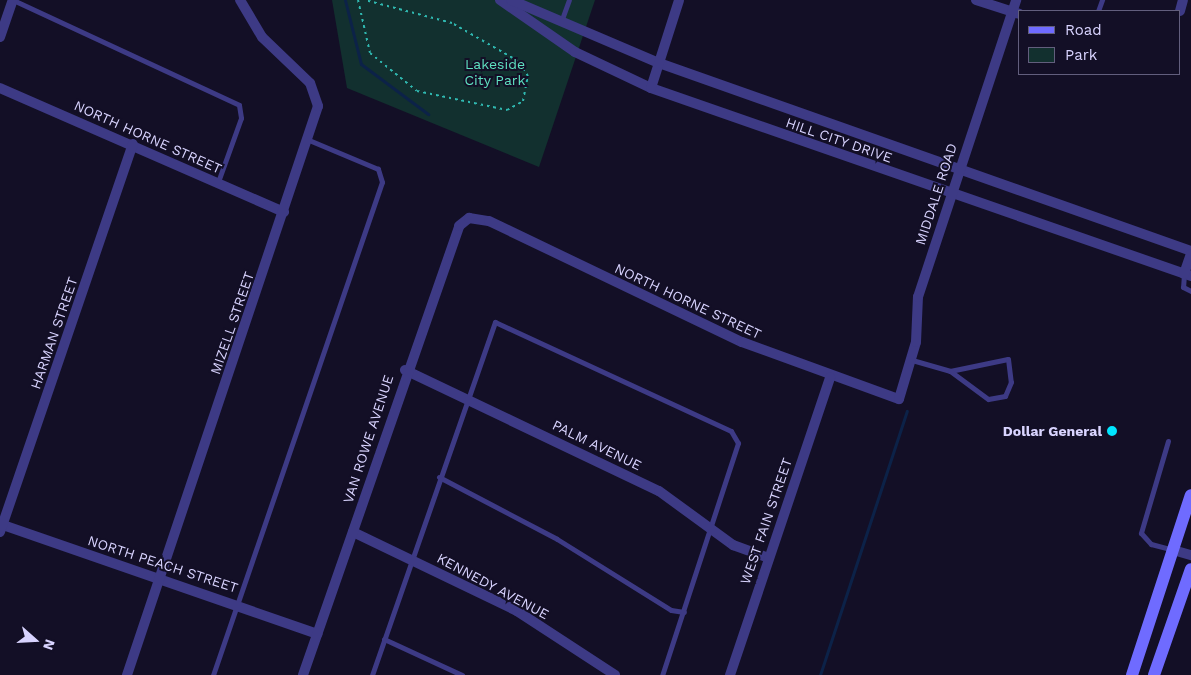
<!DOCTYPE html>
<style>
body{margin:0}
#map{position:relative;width:1191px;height:675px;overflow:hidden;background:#130f26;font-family:"Work Sans",sans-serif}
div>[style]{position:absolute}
.green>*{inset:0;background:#12302f}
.stream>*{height:3px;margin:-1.5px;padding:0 1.5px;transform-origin:1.5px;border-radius:1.5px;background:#0c2248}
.path>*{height:2px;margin-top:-1px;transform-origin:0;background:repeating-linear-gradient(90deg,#2fb8b0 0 2.5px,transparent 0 6.5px)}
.service>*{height:5px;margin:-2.5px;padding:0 2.5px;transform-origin:2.5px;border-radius:2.5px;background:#3d3a85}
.minor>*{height:10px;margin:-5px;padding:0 5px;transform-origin:5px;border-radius:5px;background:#3d3a85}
.secondary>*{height:12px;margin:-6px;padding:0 6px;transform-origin:6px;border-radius:6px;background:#6f6bff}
.dots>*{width:14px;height:14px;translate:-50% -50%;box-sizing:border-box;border:2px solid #130f26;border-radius:50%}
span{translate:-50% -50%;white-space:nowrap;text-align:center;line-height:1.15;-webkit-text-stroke:4px #130f26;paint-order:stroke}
.park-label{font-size:14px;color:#5fe0c0}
.street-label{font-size:14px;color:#d9d4ff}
.poi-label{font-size:14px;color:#d9d4ff;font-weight:700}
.right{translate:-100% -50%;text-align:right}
.legend{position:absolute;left:1018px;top:10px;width:162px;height:65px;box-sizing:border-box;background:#130f26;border:1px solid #625e7d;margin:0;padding:6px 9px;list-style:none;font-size:15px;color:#d9d4ff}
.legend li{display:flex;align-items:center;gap:10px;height:25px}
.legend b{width:25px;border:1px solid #625e7d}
.north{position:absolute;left:10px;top:615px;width:50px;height:50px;-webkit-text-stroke:4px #130f26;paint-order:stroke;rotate:109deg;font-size:14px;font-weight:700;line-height:20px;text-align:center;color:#d9d4ff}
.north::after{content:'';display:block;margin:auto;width:18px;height:22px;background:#d9d4ff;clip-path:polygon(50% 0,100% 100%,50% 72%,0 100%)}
</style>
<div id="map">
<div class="green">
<i style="clip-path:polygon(332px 0,595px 0,539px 167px,347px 88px)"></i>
</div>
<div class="stream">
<i style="left:345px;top:0;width:66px;rotate:76deg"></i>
<i style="left:361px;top:64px;width:84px;rotate:36.7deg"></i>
<i style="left:820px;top:675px;width:278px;rotate:-71.8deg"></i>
</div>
<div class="path">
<i style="left:358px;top:0;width:54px;rotate:77.2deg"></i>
<i style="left:370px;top:53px;width:60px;rotate:39deg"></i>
<i style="left:417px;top:91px;width:92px;rotate:11.9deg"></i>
<i style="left:507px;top:110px;width:18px;rotate:-29deg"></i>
<i style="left:523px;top:101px;width:25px;rotate:-79deg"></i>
<i style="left:528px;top:76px;width:18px;rotate:-124deg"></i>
<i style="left:518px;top:61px;width:76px;rotate:-150.1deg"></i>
<i style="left:452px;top:23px;width:90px;rotate:-165.2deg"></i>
</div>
<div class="service">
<i style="left:13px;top:0;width:249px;rotate:24.9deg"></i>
<i style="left:239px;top:105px;width:13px;rotate:81deg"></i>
<i style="left:241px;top:118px;width:68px;rotate:109.8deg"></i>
<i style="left:1098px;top:11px;width:12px;rotate:-70deg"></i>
<i style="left:562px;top:19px;width:20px;rotate:-70deg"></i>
<i style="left:1184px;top:274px;width:13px;rotate:94deg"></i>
<i style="left:1183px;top:287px;width:9px;rotate:27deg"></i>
<i style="left:912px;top:360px;width:40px;rotate:16deg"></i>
<i style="left:950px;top:371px;width:59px;rotate:-11.7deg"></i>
<i style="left:1008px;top:359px;width:23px;rotate:83deg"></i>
<i style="left:1011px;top:382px;width:15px;rotate:113deg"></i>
<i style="left:1005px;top:396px;width:17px;rotate:170deg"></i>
<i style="left:988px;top:399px;width:47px;rotate:-143.6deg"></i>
<i style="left:1168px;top:441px;width:96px;rotate:106.4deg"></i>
<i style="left:1141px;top:533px;width:15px;rotate:48deg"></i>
<i style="left:1151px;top:544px;width:23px;rotate:15deg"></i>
<i style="left:439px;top:477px;width:133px;rotate:27.7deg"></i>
<i style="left:557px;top:539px;width:134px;rotate:31.9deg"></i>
<i style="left:671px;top:610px;width:13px;rotate:9deg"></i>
<i style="left:384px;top:639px;width:86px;rotate:24.8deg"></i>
<i style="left:213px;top:675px;width:521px;rotate:-71.08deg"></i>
<i style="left:382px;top:182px;width:14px;rotate:-107deg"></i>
<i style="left:378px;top:169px;width:75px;rotate:-157.2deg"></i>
<i style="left:372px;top:675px;width:374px;rotate:-70.8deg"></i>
<i style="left:495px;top:322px;width:260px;rotate:24.8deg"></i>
<i style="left:731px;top:431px;width:14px;rotate:60deg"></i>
<i style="left:738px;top:443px;width:244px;rotate:108.1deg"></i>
</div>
<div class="minor">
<i style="left:500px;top:0;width:91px;rotate:34.7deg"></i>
<i style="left:575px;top:52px;width:84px;rotate:25.3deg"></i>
<i style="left:651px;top:88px;width:572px;rotate:19.2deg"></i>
<i style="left:511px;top:0;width:161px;rotate:23.1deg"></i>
<i style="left:659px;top:63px;width:564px;rotate:19.46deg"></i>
<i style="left:976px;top:0;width:46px;rotate:17.7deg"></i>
<i style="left:1180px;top:11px;width:11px;rotate:-75deg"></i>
<i style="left:0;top:37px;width:39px;rotate:-71deg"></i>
<i style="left:0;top:88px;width:310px;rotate:23.6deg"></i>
<i style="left:651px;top:88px;width:92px;rotate:-72.3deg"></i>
<i style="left:1184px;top:274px;width:21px;rotate:-71deg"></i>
<i style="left:405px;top:370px;width:281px;rotate:25.5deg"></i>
<i style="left:659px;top:491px;width:92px;rotate:36.1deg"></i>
<i style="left:733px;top:545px;width:37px;rotate:20deg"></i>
<i style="left:0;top:524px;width:336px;rotate:19.1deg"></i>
<i style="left:0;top:532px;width:410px;rotate:-71.1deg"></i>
<i style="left:353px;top:532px;width:182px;rotate:25.7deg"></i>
<i style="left:517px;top:611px;width:117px;rotate:33.1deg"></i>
<i style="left:1173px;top:550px;width:19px;rotate:16deg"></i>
<i style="left:127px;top:675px;width:600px;rotate:-71.44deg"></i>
<i style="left:318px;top:106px;width:24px;rotate:-109deg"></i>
<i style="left:310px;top:83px;width:66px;rotate:-136.2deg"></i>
<i style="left:262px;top:37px;width:43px;rotate:-120.7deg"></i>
<i style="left:303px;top:675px;width:475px;rotate:-70.8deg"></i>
<i style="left:459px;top:226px;width:13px;rotate:-39deg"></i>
<i style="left:469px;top:218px;width:20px;rotate:9deg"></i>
<i style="left:489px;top:221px;width:280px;rotate:25.6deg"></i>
<i style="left:742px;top:342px;width:167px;rotate:20deg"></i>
<i style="left:899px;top:399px;width:59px;rotate:-73.4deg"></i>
<i style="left:916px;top:342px;width:45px;rotate:-87.5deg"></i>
<i style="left:918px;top:297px;width:313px;rotate:-71.7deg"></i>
<i style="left:730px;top:675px;width:314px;rotate:-71.4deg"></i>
</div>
<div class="secondary">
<i style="left:1132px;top:675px;width:189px;rotate:-71.9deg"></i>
<i style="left:1154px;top:675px;width:112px;rotate:-70.8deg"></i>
</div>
<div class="dots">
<i style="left:1112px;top:431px;background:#00e5ff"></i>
</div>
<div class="park-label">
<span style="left:495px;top:72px">Lakeside<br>City Park</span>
</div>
<div class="street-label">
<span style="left:148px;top:137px;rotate:24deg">NORTH HORNE STREET</span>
<span style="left:839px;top:140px;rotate:19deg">HILL CITY DRIVE</span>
<span style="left:936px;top:194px;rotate:-72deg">MIDDALE ROAD</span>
<span style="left:688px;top:301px;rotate:25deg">NORTH HORNE STREET</span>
<span style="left:232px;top:323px;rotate:-71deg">MIZELL STREET</span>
<span style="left:54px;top:333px;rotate:-71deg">HARMAN STREET</span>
<span style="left:368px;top:439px;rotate:-72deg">VAN ROWE AVENUE</span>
<span style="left:597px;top:445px;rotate:26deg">PALM AVENUE</span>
<span style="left:766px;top:521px;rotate:-71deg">WEST FAIN STREET</span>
<span style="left:163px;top:564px;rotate:18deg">NORTH PEACH STREET</span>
<span style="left:493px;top:586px;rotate:28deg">KENNEDY AVENUE</span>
</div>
<div class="poi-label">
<span class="right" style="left:1102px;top:431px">Dollar General</span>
</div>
<ul class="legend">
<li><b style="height:6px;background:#6f6bff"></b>Road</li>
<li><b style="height:14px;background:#12302f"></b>Park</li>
</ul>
<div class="north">N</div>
</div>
